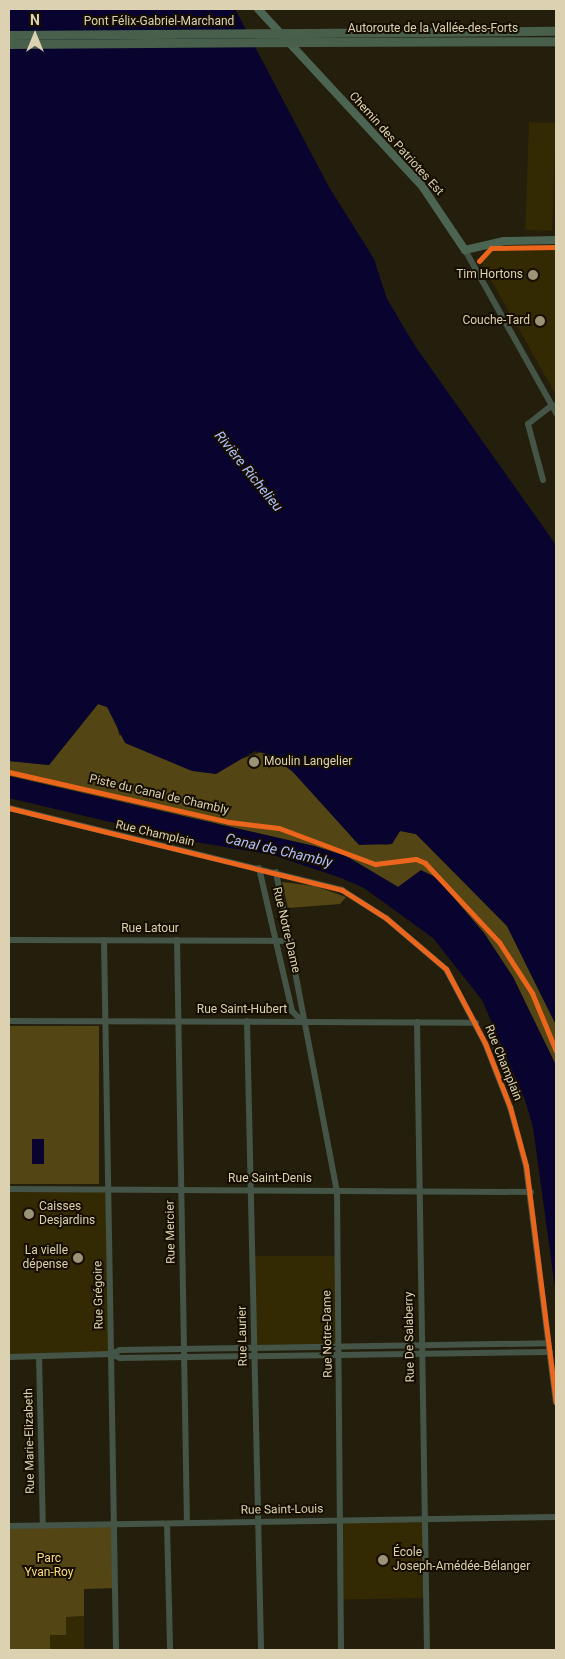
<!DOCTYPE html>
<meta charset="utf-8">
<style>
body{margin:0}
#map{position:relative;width:565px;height:1659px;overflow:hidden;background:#241f0c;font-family:Roboto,sans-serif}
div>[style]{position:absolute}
.built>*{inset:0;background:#332902;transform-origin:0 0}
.green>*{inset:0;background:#544614;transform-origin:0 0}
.water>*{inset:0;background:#08032f;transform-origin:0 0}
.minor>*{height:6px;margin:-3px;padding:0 3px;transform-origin:3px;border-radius:3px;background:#445446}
.major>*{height:8px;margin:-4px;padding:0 4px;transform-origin:4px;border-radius:4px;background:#4c6452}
.highway>*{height:9px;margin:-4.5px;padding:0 4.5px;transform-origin:4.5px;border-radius:4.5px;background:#485f4b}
.highway-bridge>*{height:9px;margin:-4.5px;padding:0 4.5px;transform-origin:4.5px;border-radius:4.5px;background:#485f4b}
.cycleway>*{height:5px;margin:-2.5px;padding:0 2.5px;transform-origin:2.5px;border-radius:2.5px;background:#eb651d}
.dots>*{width:14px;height:14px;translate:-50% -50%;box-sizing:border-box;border:2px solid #160e00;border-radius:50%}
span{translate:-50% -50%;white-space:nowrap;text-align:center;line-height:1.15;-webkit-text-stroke:4px #160e00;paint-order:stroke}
.street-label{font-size:12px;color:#dcd2b1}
.poi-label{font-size:12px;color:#dcd2b1}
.right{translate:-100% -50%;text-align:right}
.left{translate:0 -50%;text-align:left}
.park-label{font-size:12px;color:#fcde7e}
.water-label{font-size:14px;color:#afc0fe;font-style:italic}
.frame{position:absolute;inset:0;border:10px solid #dcd2b1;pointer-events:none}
.north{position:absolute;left:10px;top:10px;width:50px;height:50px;-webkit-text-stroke:4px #160e00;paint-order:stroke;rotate:0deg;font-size:14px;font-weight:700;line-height:20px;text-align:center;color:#dcd2b1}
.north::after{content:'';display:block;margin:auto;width:18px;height:22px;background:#dcd2b1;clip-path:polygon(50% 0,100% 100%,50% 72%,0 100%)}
</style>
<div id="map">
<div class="built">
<i style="left:529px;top:122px;width:27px;height:108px;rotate:2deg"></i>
<i style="clip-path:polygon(556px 248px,556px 395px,482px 264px,485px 254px,502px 249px)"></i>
<i style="left:9px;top:1189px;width:99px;height:168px"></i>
<i style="left:252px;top:1256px;width:86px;height:92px"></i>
<i style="left:424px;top:1519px;width:79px;height:84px;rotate:89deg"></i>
<i style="clip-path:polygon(84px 1616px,84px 1650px,50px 1650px,50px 1635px,66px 1634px,66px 1617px)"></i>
</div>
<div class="green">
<i style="clip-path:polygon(98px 704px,107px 707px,116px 721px,119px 735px,244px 758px,262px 752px,282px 761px,337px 817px,355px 841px,388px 845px,400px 831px,416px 834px,507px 926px,556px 1025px,556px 1069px,513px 977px,484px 933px,434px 877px,421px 871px,398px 887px,346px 856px,314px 846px,9px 776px,9px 761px,49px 765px)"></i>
<i style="clip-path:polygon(282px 882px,315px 886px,346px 897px,340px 904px,288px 908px)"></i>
<i style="left:9px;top:1026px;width:90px;height:158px"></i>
<i style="clip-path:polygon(116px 1525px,116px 1588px,84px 1589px,84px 1616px,66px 1617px,66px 1635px,50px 1635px,50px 1650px,9px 1650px,9px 1526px)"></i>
</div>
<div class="water">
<i style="clip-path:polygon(9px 9px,235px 9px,329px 187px,374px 259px,387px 299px,415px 346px,556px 545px,556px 1025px,507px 926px,416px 834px,400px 831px,392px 844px,359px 845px,292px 771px,267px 754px,255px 751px,216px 774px,192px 771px,125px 743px,107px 707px,98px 704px,49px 765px,9px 761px)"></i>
<i style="clip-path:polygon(9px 776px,314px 846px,346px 856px,398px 887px,421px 870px,437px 878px,484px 933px,513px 977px,555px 1063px,556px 1295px,533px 1127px,525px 1100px,482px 1000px,433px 938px,364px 888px,341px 878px,273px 855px,190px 841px,9px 798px)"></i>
<i style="left:32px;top:1139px;width:12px;height:25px"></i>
</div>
<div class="minor">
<i style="left:465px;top:250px;width:187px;rotate:60.8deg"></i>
<i style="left:543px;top:480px;width:58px;rotate:-105deg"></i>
<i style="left:528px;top:424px;width:31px;rotate:-38deg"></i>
<i style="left:9px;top:808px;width:343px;rotate:13.8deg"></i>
<i style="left:342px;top:890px;width:52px;rotate:32.5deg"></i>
<i style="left:386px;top:918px;width:79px;rotate:40.4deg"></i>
<i style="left:446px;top:969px;width:84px;rotate:62.2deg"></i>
<i style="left:485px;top:1043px;width:69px;rotate:68.7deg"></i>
<i style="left:510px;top:1107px;width:61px;rotate:74.8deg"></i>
<i style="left:526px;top:1166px;width:238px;rotate:82.8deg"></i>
<i style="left:259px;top:868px;width:147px;rotate:77deg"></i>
<i style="left:292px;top:1011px;width:16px;rotate:45deg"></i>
<i style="left:276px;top:872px;width:325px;rotate:79.2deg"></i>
<i style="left:337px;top:1191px;width:459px;rotate:89.5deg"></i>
<i style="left:9px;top:940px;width:282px;rotate:0.2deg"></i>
<i style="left:104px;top:940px;width:710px;rotate:89.03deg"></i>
<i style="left:177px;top:940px;width:583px;rotate:89.02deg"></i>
<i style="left:9px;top:1021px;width:467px;rotate:0.2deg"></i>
<i style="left:247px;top:1021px;width:629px;rotate:88.72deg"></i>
<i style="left:417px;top:1022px;width:628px;rotate:89.09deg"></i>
<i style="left:9px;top:1189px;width:522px;rotate:0.33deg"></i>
<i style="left:111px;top:1354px;width:10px;rotate:24deg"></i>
<i style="left:120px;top:1358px;width:430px;rotate:-0.8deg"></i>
<i style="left:39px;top:1356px;width:170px;rotate:88.7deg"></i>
<i style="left:9px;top:1357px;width:102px;rotate:-1.7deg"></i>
<i style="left:111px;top:1354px;width:10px;rotate:-24deg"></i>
<i style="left:120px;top:1350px;width:428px;rotate:-0.9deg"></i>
<i style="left:167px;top:1524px;width:126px;rotate:88.6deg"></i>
<i style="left:9px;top:1526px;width:547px;rotate:-0.94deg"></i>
</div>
<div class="major">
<i style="left:258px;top:9px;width:241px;rotate:47.2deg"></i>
<i style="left:422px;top:186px;width:77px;rotate:56.1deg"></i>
<i style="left:465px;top:250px;width:40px;rotate:-13deg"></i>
<i style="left:504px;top:241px;width:52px;rotate:-1.1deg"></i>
</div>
<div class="highway">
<i style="left:309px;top:33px;width:247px;rotate:-0.5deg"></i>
<i style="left:309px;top:42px;width:247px;rotate:-0.2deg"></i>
</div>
<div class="highway-bridge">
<i style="left:9px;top:35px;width:300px;rotate:-0.4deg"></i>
<i style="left:9px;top:44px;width:300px;rotate:-0.4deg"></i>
</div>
<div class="cycleway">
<i style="left:479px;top:261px;width:18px;rotate:-47deg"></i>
<i style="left:491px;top:248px;width:65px;rotate:-0.9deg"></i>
<i style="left:9px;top:772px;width:226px;rotate:12.8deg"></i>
<i style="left:229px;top:822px;width:50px;rotate:6.8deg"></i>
<i style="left:279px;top:828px;width:103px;rotate:20.6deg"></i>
<i style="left:375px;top:864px;width:41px;rotate:-7deg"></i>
<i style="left:416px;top:859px;width:10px;rotate:24deg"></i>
<i style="left:425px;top:863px;width:108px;rotate:46.9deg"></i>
<i style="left:499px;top:942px;width:61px;rotate:57.1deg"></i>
<i style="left:532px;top:993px;width:63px;rotate:67.5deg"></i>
<i style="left:9px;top:808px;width:343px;rotate:13.8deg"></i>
<i style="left:342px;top:890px;width:52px;rotate:32.5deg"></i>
<i style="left:386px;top:918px;width:79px;rotate:40.4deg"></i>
<i style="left:446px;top:969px;width:84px;rotate:62.2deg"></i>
<i style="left:485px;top:1043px;width:69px;rotate:68.7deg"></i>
<i style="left:510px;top:1107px;width:61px;rotate:74.8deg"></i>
<i style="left:526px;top:1166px;width:238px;rotate:82.8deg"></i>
</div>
<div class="dots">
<i style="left:533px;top:275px;background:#9c9377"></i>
<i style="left:540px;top:321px;background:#9c9377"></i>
<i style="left:254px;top:762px;background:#9c9377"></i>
<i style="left:29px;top:1214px;background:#9c9377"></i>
<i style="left:78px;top:1258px;background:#9c9377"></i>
<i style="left:383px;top:1560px;background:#9c9377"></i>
</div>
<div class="street-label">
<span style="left:159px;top:22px">Pont Félix-Gabriel-Marchand</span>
<span style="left:433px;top:29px">Autoroute de la Vallée-des-Forts</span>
<span style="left:396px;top:144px;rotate:48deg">Chemin des Patriotes Est</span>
<span style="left:159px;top:795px;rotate:13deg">Piste du Canal de Chambly</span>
<span style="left:155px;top:834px;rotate:13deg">Rue Champlain</span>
<span style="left:150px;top:929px">Rue Latour</span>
<span style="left:286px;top:930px;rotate:77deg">Rue Notre-Dame</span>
<span style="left:242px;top:1010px">Rue Saint-Hubert</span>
<span style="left:503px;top:1063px;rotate:68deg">Rue Champlain</span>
<span style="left:270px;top:1179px">Rue Saint-Denis</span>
<span style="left:171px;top:1232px;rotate:-91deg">Rue Mercier</span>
<span style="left:99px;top:1295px;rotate:-91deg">Rue Grégoire</span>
<span style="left:328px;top:1334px;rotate:-91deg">Rue Notre-Dame</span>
<span style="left:243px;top:1336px;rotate:-91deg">Rue Laurier</span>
<span style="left:410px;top:1337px;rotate:-91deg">Rue De Salaberry</span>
<span style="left:30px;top:1441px;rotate:-91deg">Rue Marie-Elizabeth</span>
<span style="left:282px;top:1510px;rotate:-1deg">Rue Saint-Louis</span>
</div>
<div class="poi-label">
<span class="right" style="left:523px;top:275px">Tim Hortons</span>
<span class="right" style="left:530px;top:321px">Couche-Tard</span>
<span class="left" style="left:264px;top:762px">Moulin Langelier</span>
<span class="left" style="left:39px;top:1214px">Caisses<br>Desjardins</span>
<span class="right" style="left:68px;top:1258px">La vielle<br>dépense</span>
<span class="left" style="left:393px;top:1560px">École<br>Joseph-Amédée-Bélanger</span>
</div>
<div class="park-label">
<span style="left:49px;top:1566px">Parc<br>Yvan-Roy</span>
</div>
<div class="water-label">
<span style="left:249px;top:471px;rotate:51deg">Rivière Richelieu</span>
<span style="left:279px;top:850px;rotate:13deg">Canal de Chambly</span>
</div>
<div class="frame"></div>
<div class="north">N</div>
</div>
